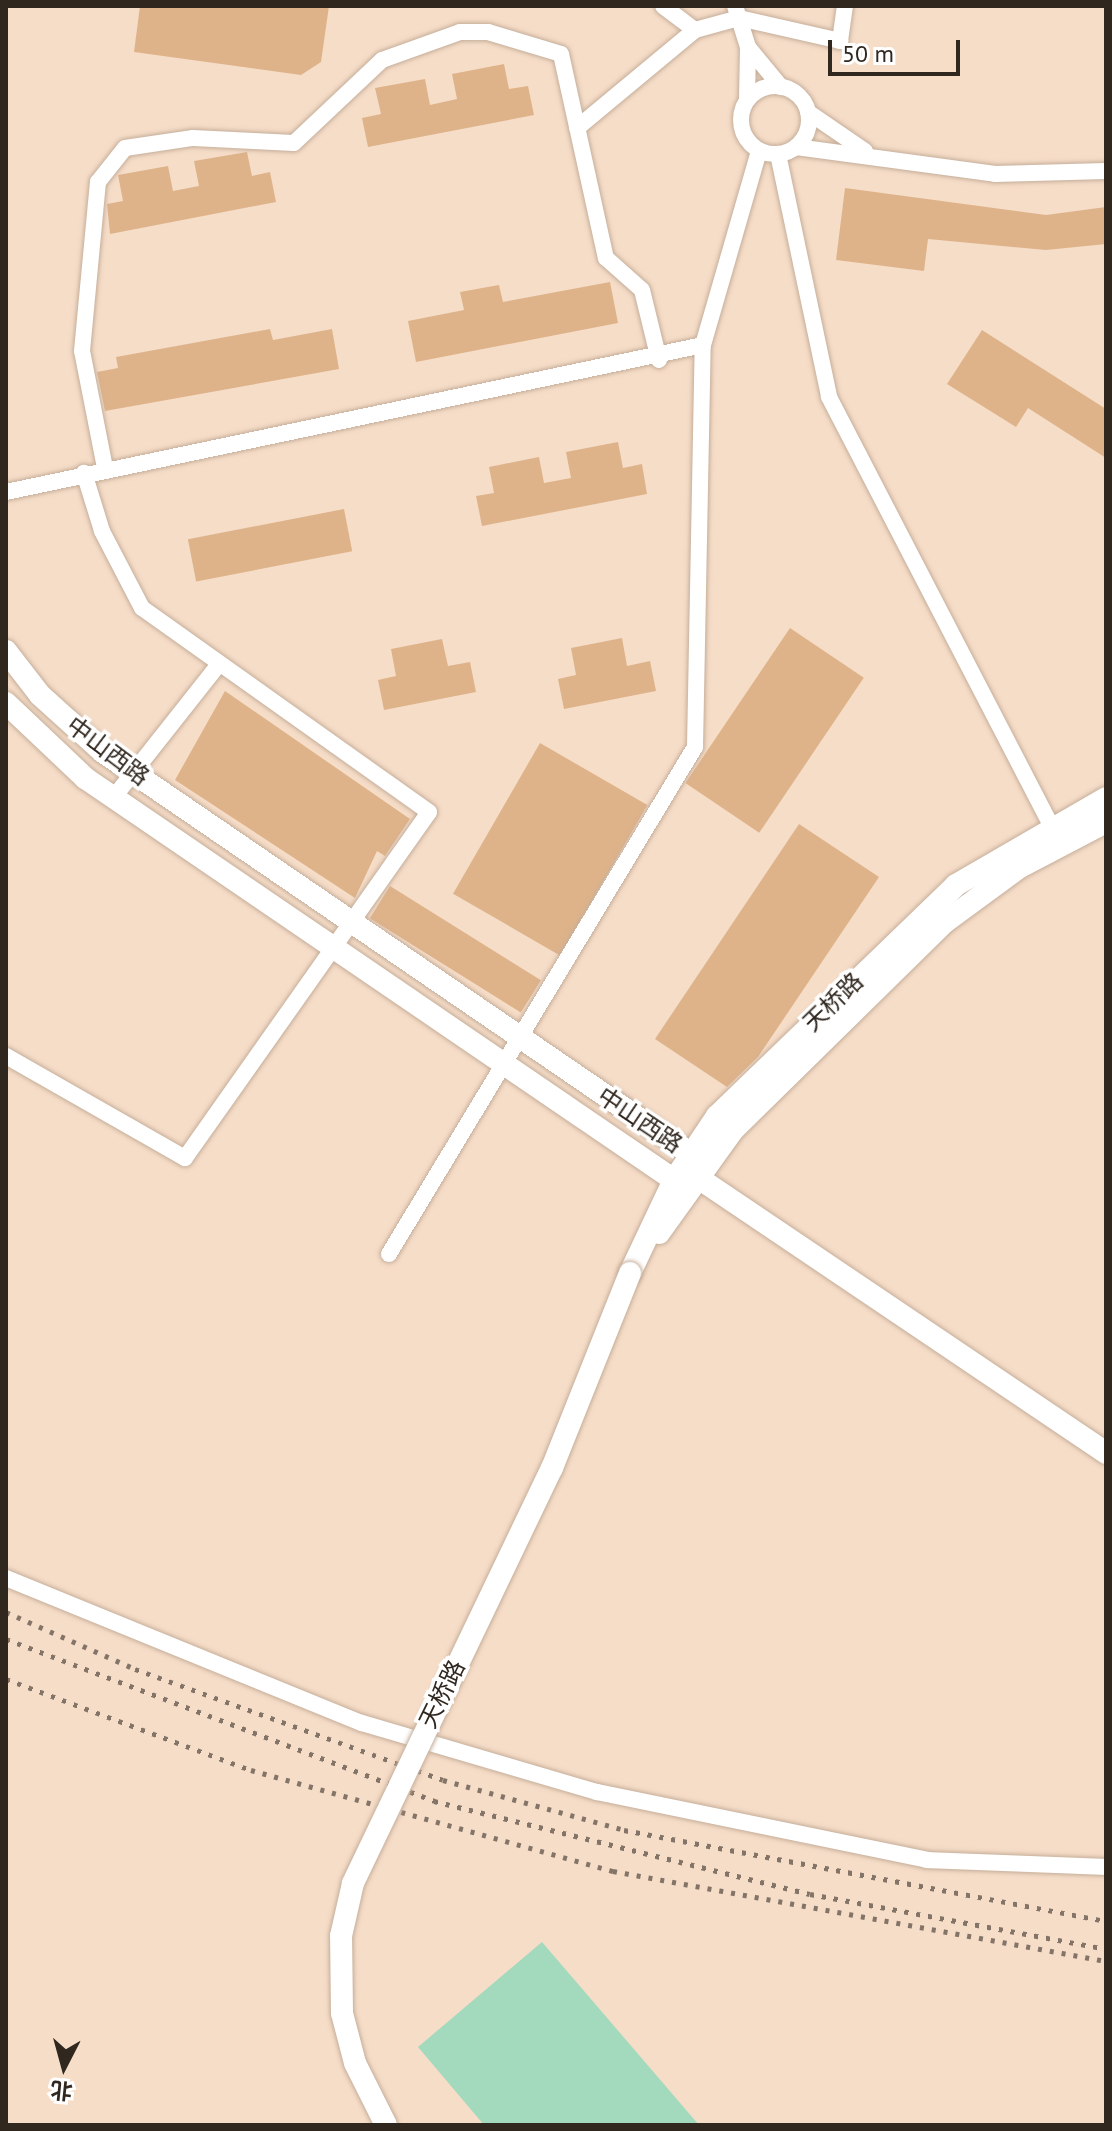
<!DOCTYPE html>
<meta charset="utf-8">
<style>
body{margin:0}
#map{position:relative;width:1112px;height:2131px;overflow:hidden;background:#f6ddc8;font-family:"PT Sans","Noto Sans SC",sans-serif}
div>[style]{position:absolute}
.green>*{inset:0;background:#a3d9bd}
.building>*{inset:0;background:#deb38a;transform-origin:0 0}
.roads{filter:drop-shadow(0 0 2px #c5ae9a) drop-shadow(0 0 2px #c5ae9a)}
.street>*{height:16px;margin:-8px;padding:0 8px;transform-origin:8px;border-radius:8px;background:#fff}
.street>.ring{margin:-8px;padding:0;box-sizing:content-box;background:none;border:16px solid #fff;border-radius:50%}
.secondary>*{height:22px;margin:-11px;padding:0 11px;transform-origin:11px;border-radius:11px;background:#fff}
.rail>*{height:5px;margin-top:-2.5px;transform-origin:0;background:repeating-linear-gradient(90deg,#847467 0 4px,transparent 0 12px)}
.bridges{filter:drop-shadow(0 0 2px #c5ae9a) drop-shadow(0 0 2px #c5ae9a)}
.secondary-bridge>*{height:22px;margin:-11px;padding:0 11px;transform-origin:11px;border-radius:11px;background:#fff}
span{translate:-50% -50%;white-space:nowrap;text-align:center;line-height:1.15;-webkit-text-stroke:7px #fff;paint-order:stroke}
.street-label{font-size:24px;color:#30271f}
.frame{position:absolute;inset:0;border:8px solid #30271f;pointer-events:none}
.north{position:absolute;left:24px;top:2027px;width:80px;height:80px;-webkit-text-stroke:6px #fff;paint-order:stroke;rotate:186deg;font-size:22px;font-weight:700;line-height:32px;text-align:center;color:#30271f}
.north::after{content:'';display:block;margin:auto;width:28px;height:36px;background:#30271f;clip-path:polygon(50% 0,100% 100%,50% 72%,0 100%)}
.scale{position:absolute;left:828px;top:40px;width:132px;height:36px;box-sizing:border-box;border:4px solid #30271f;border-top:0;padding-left:10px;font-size:24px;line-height:28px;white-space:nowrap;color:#30271f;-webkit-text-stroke:6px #fff;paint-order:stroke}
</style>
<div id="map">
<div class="green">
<i style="clip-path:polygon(542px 1942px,699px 2125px,484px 2125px,418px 2047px)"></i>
</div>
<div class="building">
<i style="clip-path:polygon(140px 6px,329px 6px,321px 62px,301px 75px,134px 52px)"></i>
<i style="clip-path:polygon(504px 64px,509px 89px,528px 86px,534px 115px,368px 147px,362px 118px,381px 114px,375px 88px,425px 79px,430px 105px,457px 99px,452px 74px)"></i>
<i style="clip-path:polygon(247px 152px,252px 176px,270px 172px,276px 202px,110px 234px,107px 204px,123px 201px,118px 175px,168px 166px,173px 191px,199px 186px,194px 161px)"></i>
<i style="clip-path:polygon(845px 188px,1046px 215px,1106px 207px,1106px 244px,1046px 250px,928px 239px,924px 271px,836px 260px)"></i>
<i style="clip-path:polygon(610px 282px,618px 323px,416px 362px,408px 321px,464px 310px,460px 292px,499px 285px,503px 302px)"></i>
<i style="clip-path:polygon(270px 329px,273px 340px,332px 329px,339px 369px,105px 411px,97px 372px,118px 368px,116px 357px)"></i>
<i style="clip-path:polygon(982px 330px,1106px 409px,1106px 458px,1028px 408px,1016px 427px,947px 384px)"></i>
<i style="clip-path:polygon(618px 442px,623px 468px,642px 464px,647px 494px,482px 526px,476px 496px,494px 493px,489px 467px,539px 457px,544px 483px,571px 478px,566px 452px)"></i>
<i style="left:344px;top:509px;width:43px;height:159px;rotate:79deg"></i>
<i style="left:790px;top:628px;width:89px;height:187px;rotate:34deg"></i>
<i style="clip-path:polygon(622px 638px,627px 666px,650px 661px,656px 691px,564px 709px,558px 679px,576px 675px,571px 648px)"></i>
<i style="clip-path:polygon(442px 639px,448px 666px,470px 662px,476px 692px,384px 710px,378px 680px,396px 676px,391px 649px)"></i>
<i style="clip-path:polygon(225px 691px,410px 819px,385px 856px,377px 851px,355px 898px,175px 780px)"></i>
<i style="left:540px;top:743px;width:124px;height:174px;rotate:30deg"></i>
<i style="clip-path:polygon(799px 824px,879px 877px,758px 1057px,727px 1087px,655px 1039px)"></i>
<i style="left:390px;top:886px;width:178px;height:38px;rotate:32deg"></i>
</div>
<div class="roads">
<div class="street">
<i style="left:663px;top:6px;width:40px;rotate:37deg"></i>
<i style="left:695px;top:30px;width:46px;rotate:-15.3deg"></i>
<i style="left:739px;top:18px;width:104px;rotate:12.8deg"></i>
<i style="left:840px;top:41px;width:35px;rotate:-82deg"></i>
<i style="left:735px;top:6px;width:43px;rotate:72.4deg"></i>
<i style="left:748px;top:47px;width:53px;rotate:91.1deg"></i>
<i style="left:748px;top:47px;width:52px;rotate:50.5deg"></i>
<i class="ring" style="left:741px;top:86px;width:52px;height:52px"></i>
<i style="left:808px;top:112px;width:69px;rotate:34.4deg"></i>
<i style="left:577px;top:128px;width:153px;rotate:-39.7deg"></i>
<i style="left:796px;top:147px;width:201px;rotate:7.7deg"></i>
<i style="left:995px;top:174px;width:111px;rotate:-1.5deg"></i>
<i style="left:778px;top:154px;width:248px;rotate:78.1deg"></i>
<i style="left:829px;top:397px;width:495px;rotate:62.6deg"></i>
<i style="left:105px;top:468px;width:119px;rotate:-101.1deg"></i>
<i style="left:82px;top:351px;width:170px;rotate:-84.6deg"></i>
<i style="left:98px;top:182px;width:43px;rotate:-51.5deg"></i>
<i style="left:125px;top:148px;width:69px;rotate:-8.4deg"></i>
<i style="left:193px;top:138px;width:101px;rotate:2.8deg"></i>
<i style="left:294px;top:143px;width:121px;rotate:-43.3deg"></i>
<i style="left:382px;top:60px;width:83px;rotate:-19.7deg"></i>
<i style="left:460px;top:32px;width:28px"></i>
<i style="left:488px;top:32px;width:76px;rotate:16.8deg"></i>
<i style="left:561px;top:54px;width:209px;rotate:77.6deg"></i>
<i style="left:606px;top:258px;width:48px;rotate:41.6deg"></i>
<i style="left:642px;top:290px;width:72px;rotate:76.3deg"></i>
<i style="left:6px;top:492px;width:712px;rotate:-11.91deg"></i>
<i style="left:114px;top:797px;width:169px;rotate:-51.7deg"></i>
<i style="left:6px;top:1056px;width:206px;rotate:29.7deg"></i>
<i style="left:185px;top:1158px;width:423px;rotate:-54.8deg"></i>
<i style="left:429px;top:812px;width:352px;rotate:-144.6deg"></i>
<i style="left:142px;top:608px;width:87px;rotate:-117.5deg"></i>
<i style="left:102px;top:531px;width:61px;rotate:-107.2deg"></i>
<i style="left:389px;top:1254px;width:592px;rotate:-58.89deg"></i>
<i style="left:695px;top:747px;width:402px;rotate:-88.9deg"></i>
<i style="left:703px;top:345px;width:202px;rotate:-73.9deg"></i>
<i style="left:6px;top:1578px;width:384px;rotate:22.2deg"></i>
<i style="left:362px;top:1723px;width:245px;rotate:16.4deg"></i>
<i style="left:597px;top:1792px;width:337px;rotate:11.6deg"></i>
<i style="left:927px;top:1860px;width:179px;rotate:2.2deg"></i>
</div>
<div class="secondary">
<i style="left:6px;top:651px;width:56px;rotate:52.3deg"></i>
<i style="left:40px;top:695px;width:85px;rotate:42.1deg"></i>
<i style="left:103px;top:752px;width:712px;rotate:34.36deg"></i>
<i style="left:691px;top:1154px;width:27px;rotate:70deg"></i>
<i style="left:6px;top:703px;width:109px;rotate:43.5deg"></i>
<i style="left:85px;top:778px;width:713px;rotate:34.31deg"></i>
<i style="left:674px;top:1180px;width:26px;rotate:-2deg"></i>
<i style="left:700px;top:1179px;width:490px;rotate:34deg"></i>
<i style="left:659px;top:1233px;width:127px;rotate:-54.3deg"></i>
<i style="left:733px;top:1130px;width:297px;rotate:-44.5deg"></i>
<i style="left:945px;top:922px;width:93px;rotate:-36.3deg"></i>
<i style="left:1020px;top:867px;width:97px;rotate:-27.6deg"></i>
<i style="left:630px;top:1273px;width:103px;rotate:-64.7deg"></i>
<i style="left:674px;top:1180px;width:77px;rotate:-56.1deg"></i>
<i style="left:717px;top:1116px;width:332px;rotate:-44deg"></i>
<i style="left:956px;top:885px;width:173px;rotate:-30.1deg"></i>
</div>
</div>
<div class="rail">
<i style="left:6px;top:1612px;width:141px;rotate:23.8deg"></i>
<i style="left:135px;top:1669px;width:327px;rotate:19.8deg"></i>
<i style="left:443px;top:1780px;width:188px;rotate:15.4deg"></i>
<i style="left:624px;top:1830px;width:491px;rotate:10.7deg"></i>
<i style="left:6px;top:1639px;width:458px;rotate:20.7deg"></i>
<i style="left:434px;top:1801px;width:387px;rotate:13.9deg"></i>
<i style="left:810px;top:1894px;width:301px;rotate:10.5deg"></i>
<i style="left:6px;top:1679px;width:261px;rotate:20.4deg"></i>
<i style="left:251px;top:1770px;width:376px;rotate:15.6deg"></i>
<i style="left:613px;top:1871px;width:501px;rotate:10.35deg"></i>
</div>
<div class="bridges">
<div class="secondary-bridge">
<i style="left:386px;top:2125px;width:69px;rotate:-116.6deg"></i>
<i style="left:355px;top:2063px;width:52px;rotate:-104.6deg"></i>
<i style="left:342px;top:2013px;width:77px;rotate:-90.7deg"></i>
<i style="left:341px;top:1936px;width:54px;rotate:-77.2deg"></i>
<i style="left:353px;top:1883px;width:460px;rotate:-64.4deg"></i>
<i style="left:552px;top:1468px;width:210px;rotate:-68.2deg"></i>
</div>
</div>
<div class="street-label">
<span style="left:108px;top:751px;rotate:37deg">中山西路</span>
<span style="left:833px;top:1002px;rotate:-44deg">天桥路</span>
<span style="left:640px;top:1120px;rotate:34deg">中山西路</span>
<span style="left:442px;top:1694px;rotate:-64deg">天桥路</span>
</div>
<div class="frame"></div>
<div class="north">北</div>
<div class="scale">50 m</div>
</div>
